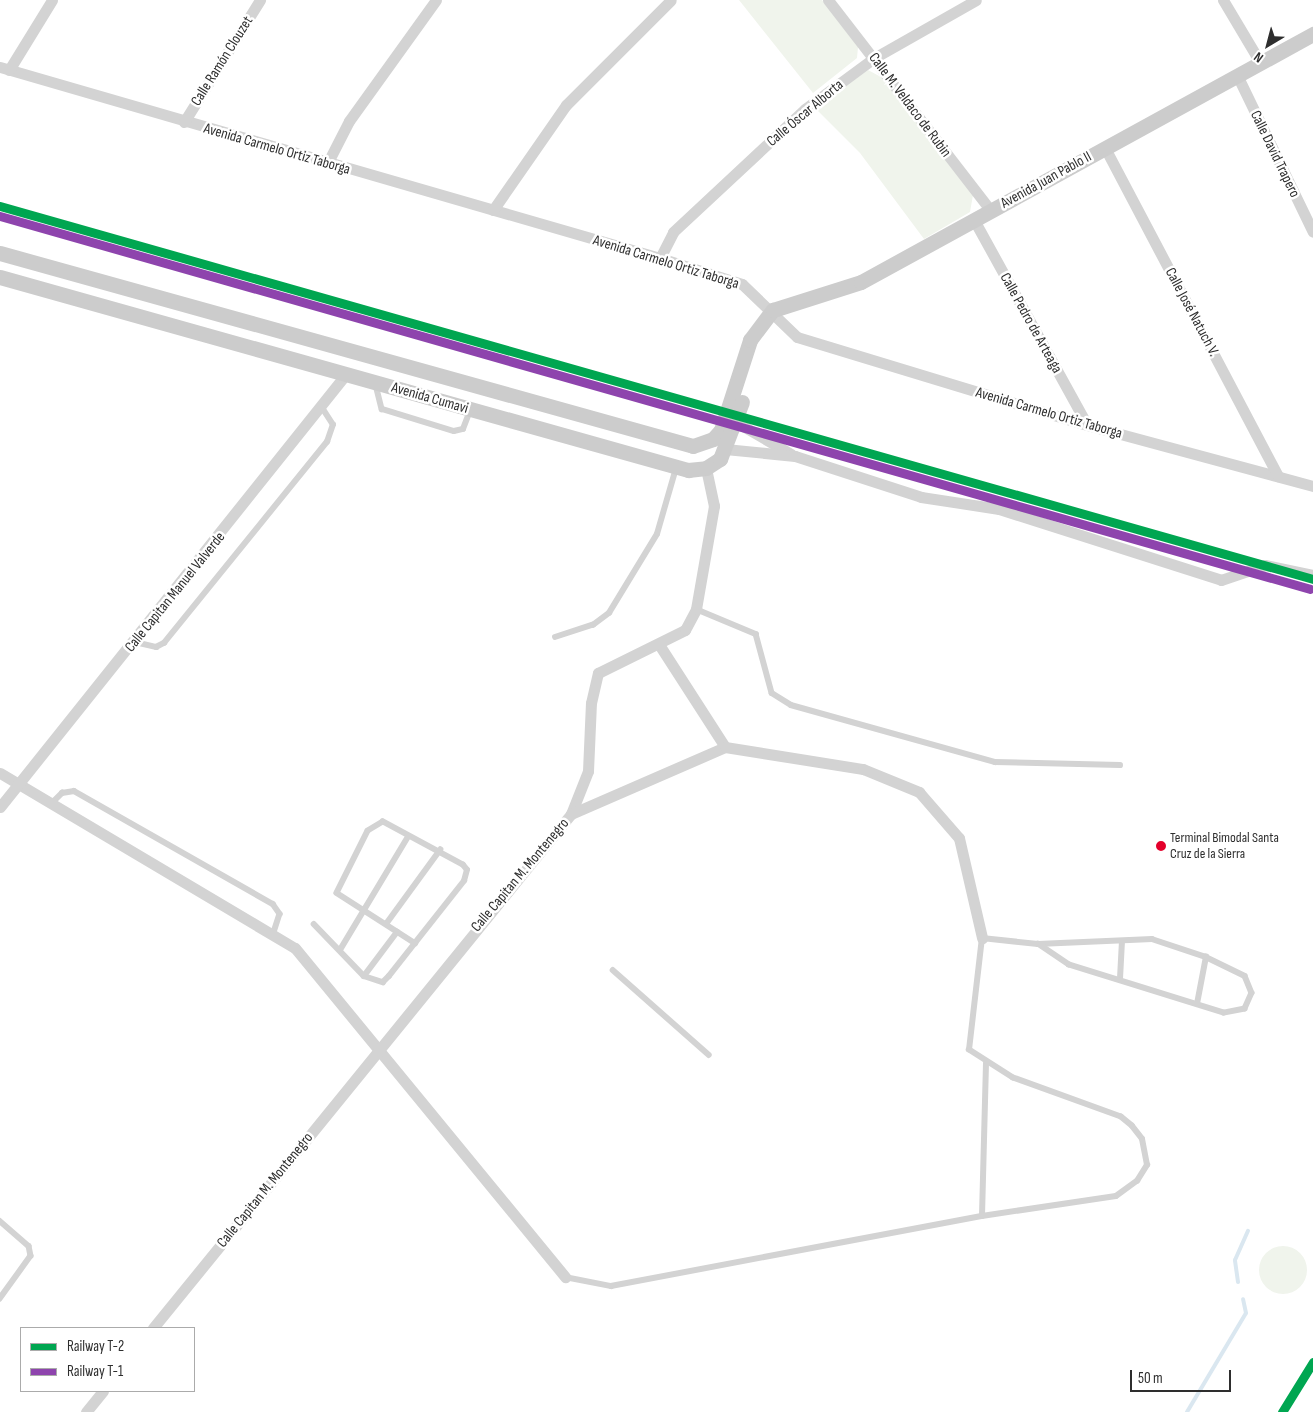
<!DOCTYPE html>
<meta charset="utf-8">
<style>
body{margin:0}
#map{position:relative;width:1313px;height:1412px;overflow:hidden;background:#fff;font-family:"Sofia Sans Condensed",sans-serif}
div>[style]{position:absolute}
.green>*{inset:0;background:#f0f4ec}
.round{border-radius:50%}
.stream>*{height:4px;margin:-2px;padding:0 2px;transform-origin:2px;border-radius:2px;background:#dae7f0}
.lane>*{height:5.5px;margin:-2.75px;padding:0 2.75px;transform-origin:2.75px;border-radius:2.75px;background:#d3d3d3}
.street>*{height:11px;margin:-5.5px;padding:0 5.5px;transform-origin:5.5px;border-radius:5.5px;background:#d3d3d3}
.secondary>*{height:15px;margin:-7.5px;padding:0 7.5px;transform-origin:7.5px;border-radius:7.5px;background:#ccc}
.rail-1>*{height:9px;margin:-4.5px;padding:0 4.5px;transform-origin:4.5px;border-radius:4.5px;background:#00a651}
.rail-2>*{height:9px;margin:-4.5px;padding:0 4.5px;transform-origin:4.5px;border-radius:4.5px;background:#8e44ad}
.dots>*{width:14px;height:14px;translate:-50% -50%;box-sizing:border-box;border:2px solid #fff;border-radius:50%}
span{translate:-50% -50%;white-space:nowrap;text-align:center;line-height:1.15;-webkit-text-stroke:5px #fff;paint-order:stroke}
.bus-label{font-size:14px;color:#2e2e2e}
.left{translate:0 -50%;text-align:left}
.street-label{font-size:15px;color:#2e2e2e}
.legend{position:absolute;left:20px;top:1327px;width:175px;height:65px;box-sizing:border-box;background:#fff;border:1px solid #ababab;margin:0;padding:6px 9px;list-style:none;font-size:15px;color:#2e2e2e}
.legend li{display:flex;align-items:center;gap:10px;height:25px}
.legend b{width:25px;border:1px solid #ababab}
.north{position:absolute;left:1243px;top:20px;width:50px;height:50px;-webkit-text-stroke:4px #fff;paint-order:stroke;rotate:217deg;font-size:14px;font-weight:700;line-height:20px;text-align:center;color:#2e2e2e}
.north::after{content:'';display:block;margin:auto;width:18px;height:22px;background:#2e2e2e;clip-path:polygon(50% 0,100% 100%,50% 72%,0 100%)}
.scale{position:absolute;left:1130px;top:1370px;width:101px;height:22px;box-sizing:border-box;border:2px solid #2e2e2e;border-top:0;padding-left:6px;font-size:15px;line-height:18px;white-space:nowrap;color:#2e2e2e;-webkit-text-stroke:4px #fff;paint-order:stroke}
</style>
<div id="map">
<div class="green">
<i style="clip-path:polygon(739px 0,822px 0,858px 47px,857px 58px,813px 93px)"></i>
<i style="clip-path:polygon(868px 70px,881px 77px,973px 195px,970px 212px,924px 239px,860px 153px,815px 108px)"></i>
<i class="round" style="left:1259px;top:1246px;width:48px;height:48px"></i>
</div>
<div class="stream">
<i style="left:1238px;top:1282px;width:22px;rotate:-98deg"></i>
<i style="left:1235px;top:1260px;width:32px;rotate:-66deg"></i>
<i style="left:1187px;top:1412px;width:115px;rotate:-59.2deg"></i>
<i style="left:1246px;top:1313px;width:14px;rotate:-102deg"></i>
</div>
<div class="lane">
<i style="left:376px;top:385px;width:25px;rotate:76deg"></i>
<i style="left:382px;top:409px;width:75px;rotate:17deg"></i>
<i style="left:454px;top:431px;width:9px;rotate:-13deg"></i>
<i style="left:463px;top:429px;width:19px;rotate:-69deg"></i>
<i style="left:696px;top:609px;width:65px;rotate:22.6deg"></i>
<i style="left:756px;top:634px;width:61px;rotate:74.8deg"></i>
<i style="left:772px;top:693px;width:22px;rotate:32deg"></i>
<i style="left:791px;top:705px;width:212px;rotate:15.6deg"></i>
<i style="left:995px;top:762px;width:125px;rotate:1.4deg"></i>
<i style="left:555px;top:637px;width:40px;rotate:-18deg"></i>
<i style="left:593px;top:625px;width:20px;rotate:-37deg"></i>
<i style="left:609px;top:613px;width:92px;rotate:-58.7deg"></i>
<i style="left:657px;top:534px;width:69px;rotate:-73.9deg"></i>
<i style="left:135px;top:642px;width:22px;rotate:13deg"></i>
<i style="left:156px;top:647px;width:9px;rotate:-27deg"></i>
<i style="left:164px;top:643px;width:259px;rotate:-51deg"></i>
<i style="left:327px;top:442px;width:18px;rotate:-71deg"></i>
<i style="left:333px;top:425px;width:20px;rotate:-123deg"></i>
<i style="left:53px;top:802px;width:13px;rotate:-45deg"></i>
<i style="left:62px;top:793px;width:12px;rotate:-9deg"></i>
<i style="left:74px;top:791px;width:229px;rotate:29.6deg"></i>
<i style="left:273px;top:904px;width:12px;rotate:55deg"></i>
<i style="left:280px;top:914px;width:19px;rotate:108deg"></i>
<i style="left:314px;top:924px;width:72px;rotate:46.1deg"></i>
<i style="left:364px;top:976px;width:20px;rotate:18deg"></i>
<i style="left:383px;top:982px;width:8px;rotate:-45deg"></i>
<i style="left:389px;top:976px;width:42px;rotate:-51.8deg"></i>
<i style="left:415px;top:943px;width:79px;rotate:-51.7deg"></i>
<i style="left:464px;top:881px;width:11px;rotate:-75deg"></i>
<i style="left:467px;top:870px;width:6px;rotate:-129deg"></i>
<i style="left:463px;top:865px;width:91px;rotate:-151.7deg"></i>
<i style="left:383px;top:822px;width:17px;rotate:149deg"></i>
<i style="left:368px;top:831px;width:69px;rotate:116.6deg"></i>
<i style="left:337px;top:893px;width:93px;rotate:32.7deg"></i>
<i style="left:386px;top:924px;width:92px;rotate:-53.9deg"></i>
<i style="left:340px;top:950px;width:132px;rotate:-59deg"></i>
<i style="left:613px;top:970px;width:128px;rotate:41.5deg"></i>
<i style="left:364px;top:976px;width:55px;rotate:-53.1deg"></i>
<i style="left:1120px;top:979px;width:36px;rotate:-87deg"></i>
<i style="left:1197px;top:1004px;width:48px;rotate:-79.2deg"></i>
<i style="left:982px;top:1216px;width:152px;rotate:-88.5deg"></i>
<i style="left:0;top:1221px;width:38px;rotate:41deg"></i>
<i style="left:29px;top:1246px;width:10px;rotate:79deg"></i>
<i style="left:31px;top:1256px;width:53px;rotate:125.8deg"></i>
<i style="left:565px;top:1277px;width:47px;rotate:11.1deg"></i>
<i style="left:611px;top:1286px;width:378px;rotate:-10.7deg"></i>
<i style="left:982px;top:1216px;width:135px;rotate:-8.5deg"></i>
<i style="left:1116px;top:1196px;width:26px;rotate:-36deg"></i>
<i style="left:1137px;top:1181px;width:19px;rotate:-58deg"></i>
<i style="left:1147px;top:1165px;width:26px;rotate:-101deg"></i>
<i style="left:1142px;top:1139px;width:16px;rotate:-128deg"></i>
<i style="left:1132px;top:1126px;width:14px;rotate:-141deg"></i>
<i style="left:1121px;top:1117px;width:115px;rotate:-160.1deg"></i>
<i style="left:1013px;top:1078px;width:52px;rotate:-147.5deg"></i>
<i style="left:969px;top:1050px;width:113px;rotate:-83.4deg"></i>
<i style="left:982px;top:938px;width:56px;rotate:6.1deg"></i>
<i style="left:1038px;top:944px;width:114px;rotate:-2.5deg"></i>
<i style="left:1152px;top:939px;width:57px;rotate:18.4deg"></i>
<i style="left:1206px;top:957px;width:43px;rotate:26deg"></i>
<i style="left:1245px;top:976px;width:18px;rotate:68deg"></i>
<i style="left:1252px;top:993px;width:17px;rotate:114deg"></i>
<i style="left:1245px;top:1009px;width:21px;rotate:169deg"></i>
<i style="left:1224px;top:1013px;width:162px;rotate:-162.8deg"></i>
<i style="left:1069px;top:965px;width:37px;rotate:-146deg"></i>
</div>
<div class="street">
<i style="left:828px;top:0;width:267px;rotate:52.3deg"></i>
<i style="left:1223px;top:0;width:72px;rotate:59.2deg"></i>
<i style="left:0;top:67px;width:687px;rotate:16.14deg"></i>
<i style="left:660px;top:258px;width:86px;rotate:17.6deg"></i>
<i style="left:742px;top:284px;width:76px;rotate:43.9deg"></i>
<i style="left:797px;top:337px;width:303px;rotate:16.9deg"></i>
<i style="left:1087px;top:425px;width:234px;rotate:15.1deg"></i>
<i style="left:9px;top:70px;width:82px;rotate:-58.4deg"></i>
<i style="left:1237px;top:75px;width:174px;rotate:64.2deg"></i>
<i style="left:184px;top:122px;width:144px;rotate:-58.1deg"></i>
<i style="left:1105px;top:148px;width:371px;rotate:62.2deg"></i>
<i style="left:327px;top:164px;width:48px;rotate:-62.9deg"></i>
<i style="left:349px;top:121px;width:149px;rotate:-54.3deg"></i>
<i style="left:493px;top:210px;width:128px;rotate:-55.2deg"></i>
<i style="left:566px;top:105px;width:148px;rotate:-45deg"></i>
<i style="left:974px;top:220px;width:234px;rotate:61.1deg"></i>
<i style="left:660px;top:258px;width:29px;rotate:-63deg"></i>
<i style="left:673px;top:232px;width:180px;rotate:-43deg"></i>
<i style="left:805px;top:109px;width:86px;rotate:-36.5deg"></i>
<i style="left:874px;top:58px;width:117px;rotate:-29.6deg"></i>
<i style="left:736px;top:422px;width:64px;rotate:30.2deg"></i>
<i style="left:725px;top:449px;width:70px;rotate:5.7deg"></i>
<i style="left:795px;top:456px;width:133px;rotate:18deg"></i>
<i style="left:921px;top:497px;width:79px;rotate:8.7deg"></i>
<i style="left:999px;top:509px;width:233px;rotate:17.7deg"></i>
<i style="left:1221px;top:580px;width:46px;rotate:-18.8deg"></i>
<i style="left:1265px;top:565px;width:49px;rotate:11.8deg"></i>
<i style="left:660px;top:646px;width:120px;rotate:57.2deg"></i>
<i style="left:0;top:773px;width:343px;rotate:30.7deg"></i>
<i style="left:295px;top:948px;width:426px;rotate:50.6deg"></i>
<i style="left:0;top:807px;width:554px;rotate:-51.37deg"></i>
<i style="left:571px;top:814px;width:46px;rotate:-68.4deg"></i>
<i style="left:588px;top:771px;width:68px;rotate:-87.5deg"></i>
<i style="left:591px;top:703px;width:31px;rotate:-77deg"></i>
<i style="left:598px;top:673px;width:97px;rotate:-26.3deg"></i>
<i style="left:685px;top:630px;width:24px;rotate:-62deg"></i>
<i style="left:696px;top:609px;width:105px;rotate:-80.1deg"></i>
<i style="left:714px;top:506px;width:39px;rotate:-102deg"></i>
<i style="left:153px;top:1328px;width:663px;rotate:-50.88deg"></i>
<i style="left:571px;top:814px;width:168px;rotate:-23.5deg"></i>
<i style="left:725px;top:747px;width:140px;rotate:9.1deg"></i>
<i style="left:863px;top:769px;width:61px;rotate:22.3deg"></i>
<i style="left:919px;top:792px;width:61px;rotate:49deg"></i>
<i style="left:959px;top:838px;width:103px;rotate:77deg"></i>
<i style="left:86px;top:1412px;width:27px;rotate:-51deg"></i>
</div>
<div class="secondary">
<i style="left:0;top:253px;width:719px;rotate:15.56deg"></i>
<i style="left:693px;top:446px;width:21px;rotate:-19deg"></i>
<i style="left:713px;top:439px;width:12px;rotate:-48deg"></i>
<i style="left:721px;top:430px;width:95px;rotate:-72.1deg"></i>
<i style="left:750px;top:340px;width:38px;rotate:-53deg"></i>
<i style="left:773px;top:310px;width:92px;rotate:-17.7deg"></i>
<i style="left:861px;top:282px;width:516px;rotate:-28.75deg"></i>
<i style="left:0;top:277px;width:715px;rotate:15.67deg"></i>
<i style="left:688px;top:470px;width:18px;rotate:-6deg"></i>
<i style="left:706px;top:468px;width:17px;rotate:-33deg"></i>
<i style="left:720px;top:459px;width:61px;rotate:-68.9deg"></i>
</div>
<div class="rail-1">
<i style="left:0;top:206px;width:1365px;rotate:15.86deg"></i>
<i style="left:1282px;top:1412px;width:59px;rotate:-58.2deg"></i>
</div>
<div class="rail-2">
<i style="left:0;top:216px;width:1362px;rotate:15.89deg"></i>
</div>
<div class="dots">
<i style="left:1161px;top:846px;background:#e4002b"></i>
</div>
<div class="bus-label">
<span class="left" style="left:1170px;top:846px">Terminal Bimodal Santa<br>Cruz de la Sierra</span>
</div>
<div class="street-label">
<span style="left:222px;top:61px;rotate:-58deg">Calle Ramón Clouzet</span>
<span style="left:910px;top:105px;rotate:53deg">Calle M. Veldaco de Rubin</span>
<span style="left:805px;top:113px;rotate:-40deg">Calle Óscar Alborta</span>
<span style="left:277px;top:149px;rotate:16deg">Avenida Carmelo Ortiz Taborga</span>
<span style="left:1275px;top:154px;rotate:64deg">Calle David Trapero</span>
<span style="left:1046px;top:180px;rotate:-29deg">Avenida Juan Pablo II</span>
<span style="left:666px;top:262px;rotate:17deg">Avenida Carmelo Ortiz Taborga</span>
<span style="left:1192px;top:312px;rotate:62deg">Calle José Natuch V.</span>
<span style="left:1031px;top:323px;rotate:61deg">Calle Pedro de Arteaga</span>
<span style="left:430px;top:398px;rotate:16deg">Avenida Cumavi</span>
<span style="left:1049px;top:413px;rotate:16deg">Avenida Carmelo Ortiz Taborga</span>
<span style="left:175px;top:592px;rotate:-51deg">Calle Capitan Manuel Valverde</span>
<span style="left:520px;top:875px;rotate:-50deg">Calle Capitan M. Montenegro</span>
<span style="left:265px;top:1190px;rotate:-51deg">Calle Capitan M. Montenegro</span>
</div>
<ul class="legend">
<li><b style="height:6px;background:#00a651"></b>Railway T-2</li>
<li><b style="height:6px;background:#8e44ad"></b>Railway T-1</li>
</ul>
<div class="north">N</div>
<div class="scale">50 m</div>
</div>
